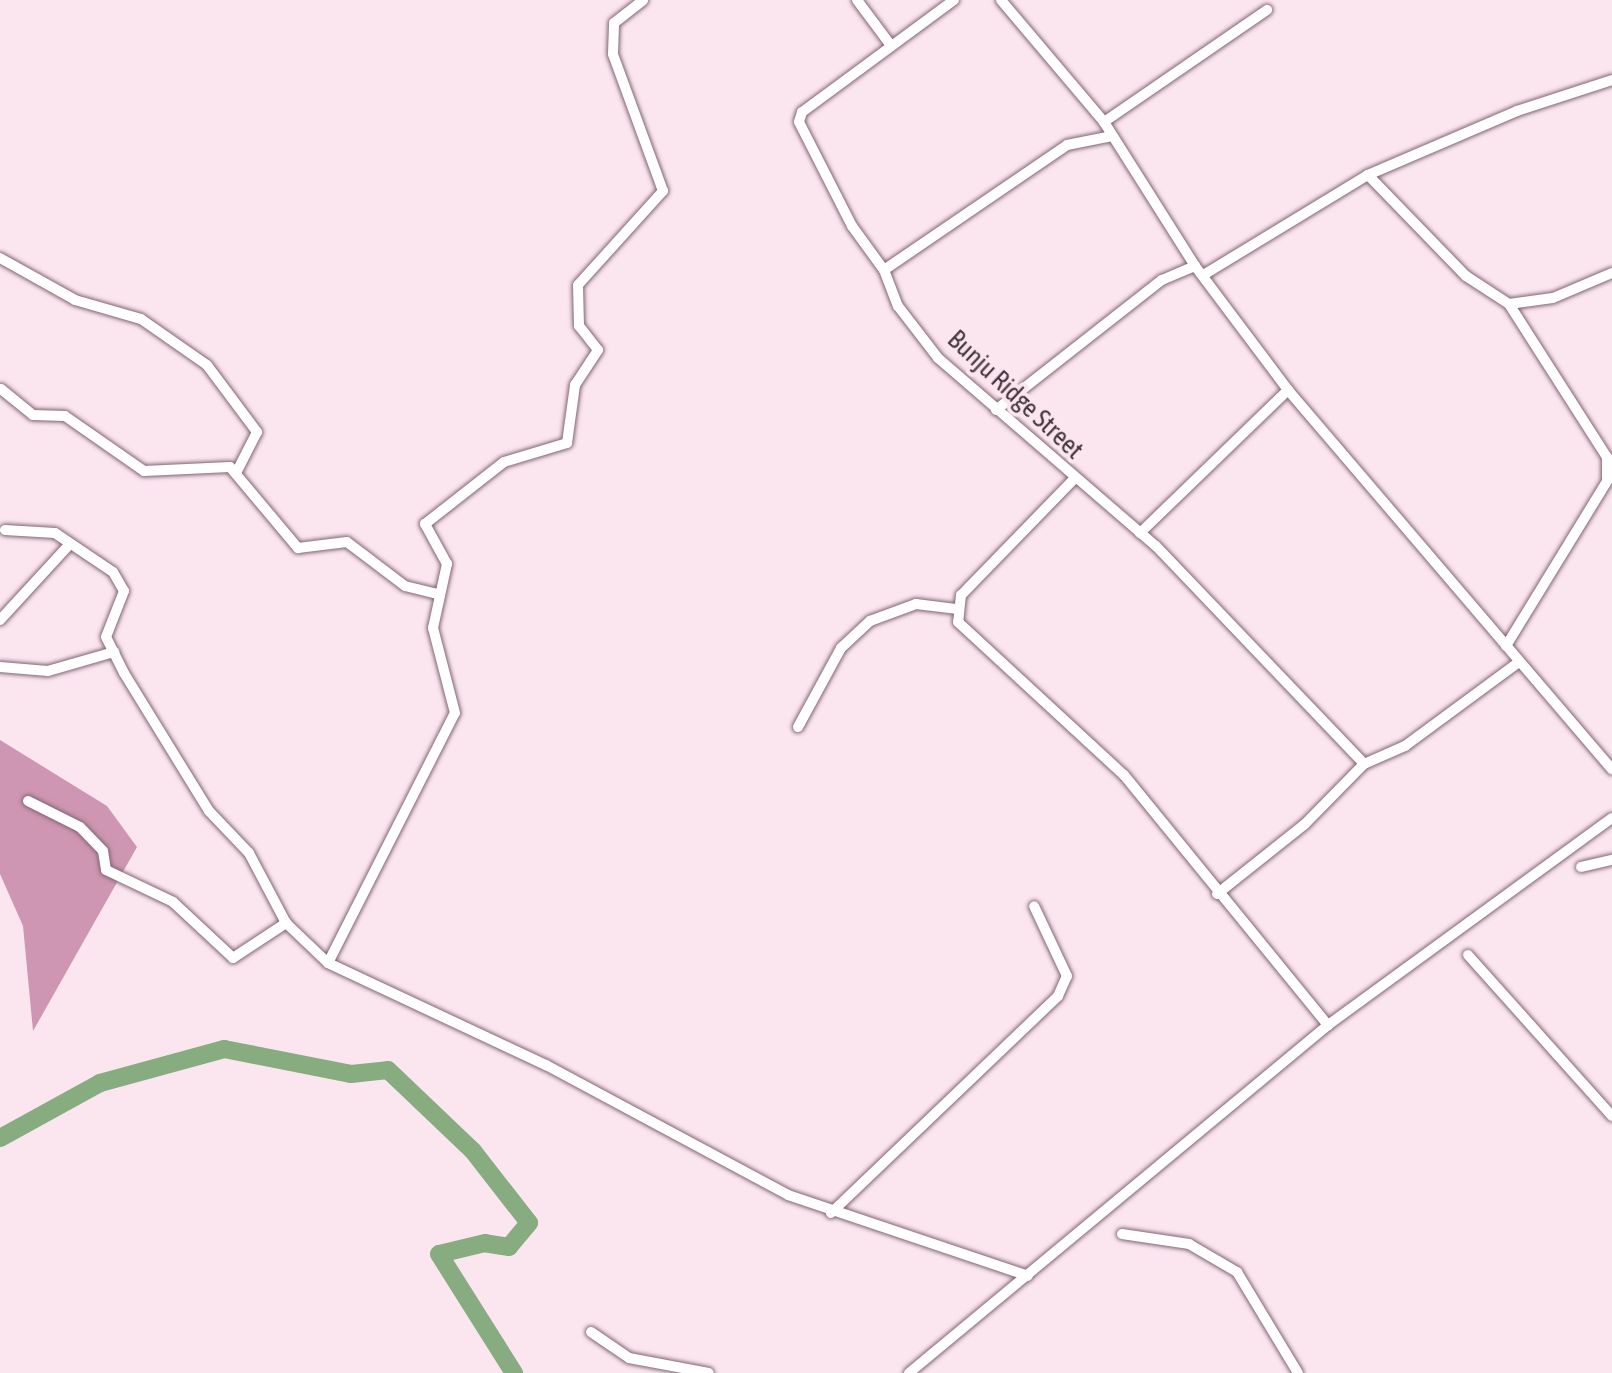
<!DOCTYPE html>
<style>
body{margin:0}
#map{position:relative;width:1612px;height:1373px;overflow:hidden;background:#fbe6f0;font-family:"Asap Condensed",sans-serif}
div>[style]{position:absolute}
.forest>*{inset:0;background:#ce96b2}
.river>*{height:18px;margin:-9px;padding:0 9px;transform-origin:9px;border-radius:9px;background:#86ac80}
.roads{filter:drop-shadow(0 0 2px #826573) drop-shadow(0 0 2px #826573)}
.street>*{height:10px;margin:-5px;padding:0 5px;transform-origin:5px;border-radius:5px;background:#fff}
span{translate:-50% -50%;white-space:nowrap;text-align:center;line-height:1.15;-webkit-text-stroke:8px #fbe6f0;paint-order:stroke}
.street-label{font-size:26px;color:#44363d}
</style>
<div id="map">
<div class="forest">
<i style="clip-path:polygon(0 740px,107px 806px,137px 847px,33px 1031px,23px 926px,0 874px)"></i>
</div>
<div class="river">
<i style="left:0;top:1138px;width:114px;rotate:-28.8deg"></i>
<i style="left:100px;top:1083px;width:129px;rotate:-15.3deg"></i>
<i style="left:224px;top:1049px;width:129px;rotate:11.1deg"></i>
<i style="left:351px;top:1074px;width:37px;rotate:-6deg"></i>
<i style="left:388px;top:1070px;width:117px;rotate:43.6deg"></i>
<i style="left:473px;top:1151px;width:91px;rotate:52.1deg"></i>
<i style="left:529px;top:1223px;width:31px;rotate:130deg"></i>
<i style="left:509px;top:1247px;width:24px;rotate:-171deg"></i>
<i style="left:485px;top:1243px;width:47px;rotate:166.6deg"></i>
<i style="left:439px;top:1254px;width:141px;rotate:57.8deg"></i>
</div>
<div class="roads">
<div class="street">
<i style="left:857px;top:0;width:54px;rotate:53.3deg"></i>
<i style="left:954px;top:0;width:189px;rotate:143.6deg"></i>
<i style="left:802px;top:112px;width:10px;rotate:107deg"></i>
<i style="left:799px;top:122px;width:117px;rotate:63deg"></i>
<i style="left:852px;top:226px;width:54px;rotate:54deg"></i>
<i style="left:884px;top:270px;width:39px;rotate:69deg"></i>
<i style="left:898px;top:306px;width:66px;rotate:52.4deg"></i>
<i style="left:938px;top:358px;width:288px;rotate:40.8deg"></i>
<i style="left:1156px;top:546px;width:301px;rotate:46.3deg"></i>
<i style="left:1001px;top:0;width:160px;rotate:49.8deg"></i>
<i style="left:1104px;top:122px;width:170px;rotate:57.7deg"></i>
<i style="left:1195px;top:266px;width:155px;rotate:53.1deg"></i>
<i style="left:1288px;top:390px;width:499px;rotate:49.5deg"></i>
<i style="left:1104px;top:122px;width:198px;rotate:-34.5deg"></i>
<i style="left:1368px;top:175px;width:141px;rotate:45.9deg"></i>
<i style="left:1466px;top:276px;width:51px;rotate:33.1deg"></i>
<i style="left:1509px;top:304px;width:44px;rotate:-7.8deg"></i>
<i style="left:1553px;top:298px;width:64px;rotate:-23deg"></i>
<i style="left:0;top:258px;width:86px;rotate:29.2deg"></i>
<i style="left:75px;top:300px;width:69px;rotate:16.1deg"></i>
<i style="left:141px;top:319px;width:80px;rotate:34.9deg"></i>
<i style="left:207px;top:365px;width:84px;rotate:53.3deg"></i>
<i style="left:257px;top:432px;width:44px;rotate:117.1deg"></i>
<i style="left:884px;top:270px;width:222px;rotate:-34.3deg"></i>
<i style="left:1067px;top:145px;width:46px;rotate:-11.3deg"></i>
<i style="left:1205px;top:274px;width:191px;rotate:-31.3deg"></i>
<i style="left:1368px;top:175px;width:162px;rotate:-23.2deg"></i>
<i style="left:1517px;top:111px;width:100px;rotate:-18.1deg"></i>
<i style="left:1509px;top:304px;width:182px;rotate:57.4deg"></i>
<i style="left:1607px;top:457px;width:23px;rotate:90deg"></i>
<i style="left:1px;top:389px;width:41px;rotate:39.1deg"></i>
<i style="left:33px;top:415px;width:32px;rotate:2deg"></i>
<i style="left:65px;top:416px;width:96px;rotate:34.8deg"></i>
<i style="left:144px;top:471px;width:86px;rotate:-2.7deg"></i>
<i style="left:230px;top:467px;width:106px;rotate:50deg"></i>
<i style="left:298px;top:548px;width:49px;rotate:-7deg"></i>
<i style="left:347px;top:542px;width:73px;rotate:37.2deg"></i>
<i style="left:405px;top:586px;width:36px;rotate:14deg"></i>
<i style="left:996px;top:410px;width:211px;rotate:-38.1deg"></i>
<i style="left:1162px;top:280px;width:36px;rotate:-23deg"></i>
<i style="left:1074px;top:479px;width:162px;rotate:134.2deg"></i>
<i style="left:961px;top:595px;width:27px;rotate:96deg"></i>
<i style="left:958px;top:622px;width:226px;rotate:42.7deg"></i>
<i style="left:1124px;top:775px;width:323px;rotate:50.8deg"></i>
<i style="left:5px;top:530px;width:50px;rotate:3.4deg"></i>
<i style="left:55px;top:533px;width:70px;rotate:33.9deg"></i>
<i style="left:113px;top:572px;width:22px;rotate:60deg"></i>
<i style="left:124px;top:591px;width:49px;rotate:111.4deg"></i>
<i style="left:106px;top:637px;width:40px;rotate:63.4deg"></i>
<i style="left:124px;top:673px;width:162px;rotate:58.4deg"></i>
<i style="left:209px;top:811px;width:58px;rotate:46.4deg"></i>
<i style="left:249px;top:853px;width:79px;rotate:62.1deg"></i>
<i style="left:286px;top:923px;width:58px;rotate:43.6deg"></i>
<i style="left:328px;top:963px;width:241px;rotate:25.1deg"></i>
<i style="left:546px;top:1065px;width:275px;rotate:28.2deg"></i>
<i style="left:788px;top:1195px;width:253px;rotate:18.6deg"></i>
<i style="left:1140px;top:533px;width:206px;rotate:-44deg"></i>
<i style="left:0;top:620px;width:100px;rotate:-47.4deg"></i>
<i style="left:1506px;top:646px;width:197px;rotate:-58.5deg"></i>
<i style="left:0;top:667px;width:48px;rotate:4.8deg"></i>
<i style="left:48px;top:671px;width:69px;rotate:-16.1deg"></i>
<i style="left:798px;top:727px;width:90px;rotate:-61.4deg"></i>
<i style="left:841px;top:648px;width:40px;rotate:-43deg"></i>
<i style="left:870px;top:621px;width:49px;rotate:-20.3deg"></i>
<i style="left:916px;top:604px;width:38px;rotate:7deg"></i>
<i style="left:28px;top:801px;width:58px;rotate:26.6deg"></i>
<i style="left:80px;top:827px;width:33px;rotate:46deg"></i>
<i style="left:103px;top:851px;width:19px;rotate:81deg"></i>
<i style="left:106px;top:870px;width:74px;rotate:25.5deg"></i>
<i style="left:173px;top:902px;width:82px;rotate:43deg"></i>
<i style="left:233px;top:958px;width:64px;rotate:-33.4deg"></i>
<i style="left:1581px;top:867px;width:32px;rotate:-13deg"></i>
<i style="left:1217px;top:894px;width:112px;rotate:-38.5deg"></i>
<i style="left:1305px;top:824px;width:84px;rotate:-45.5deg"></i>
<i style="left:1364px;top:764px;width:45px;rotate:-23.7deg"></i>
<i style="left:1405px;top:746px;width:142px;rotate:-36.4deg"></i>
<i style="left:1468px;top:955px;width:216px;rotate:48.2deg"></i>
<i style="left:328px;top:963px;width:280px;rotate:-63.1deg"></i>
<i style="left:455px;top:713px;width:88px;rotate:-104.5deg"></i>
<i style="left:433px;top:628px;width:66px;rotate:-77.7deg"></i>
<i style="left:447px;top:564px;width:46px;rotate:-118.8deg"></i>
<i style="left:425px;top:524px;width:100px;rotate:-38.1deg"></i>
<i style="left:504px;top:462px;width:66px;rotate:-16.8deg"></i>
<i style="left:567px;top:443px;width:59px;rotate:-82.1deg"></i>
<i style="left:575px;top:385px;width:42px;rotate:-56.7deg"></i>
<i style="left:598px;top:350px;width:31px;rotate:-128deg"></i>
<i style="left:579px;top:326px;width:41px;rotate:-91.4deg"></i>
<i style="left:578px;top:285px;width:127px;rotate:-47.9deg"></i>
<i style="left:663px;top:191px;width:146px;rotate:-110.1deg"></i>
<i style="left:613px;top:54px;width:31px;rotate:-88deg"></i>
<i style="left:614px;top:23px;width:37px;rotate:-38deg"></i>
<i style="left:831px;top:1213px;width:314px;rotate:-43.7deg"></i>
<i style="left:1058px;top:996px;width:22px;rotate:-66deg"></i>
<i style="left:1067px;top:976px;width:77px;rotate:-115.2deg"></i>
<i style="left:1122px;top:1234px;width:68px;rotate:8.5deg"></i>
<i style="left:1189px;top:1244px;width:56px;rotate:30.3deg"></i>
<i style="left:1237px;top:1272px;width:118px;rotate:58.9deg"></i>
<i style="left:591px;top:1332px;width:46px;rotate:34.4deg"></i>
<i style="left:629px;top:1358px;width:81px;rotate:10.6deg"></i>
<i style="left:909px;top:1373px;width:545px;rotate:-39.71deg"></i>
<i style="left:1328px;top:1025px;width:351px;rotate:-36.1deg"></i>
</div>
</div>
<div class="street-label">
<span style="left:1015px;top:395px;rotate:43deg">Bunju Ridge Street</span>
</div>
</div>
